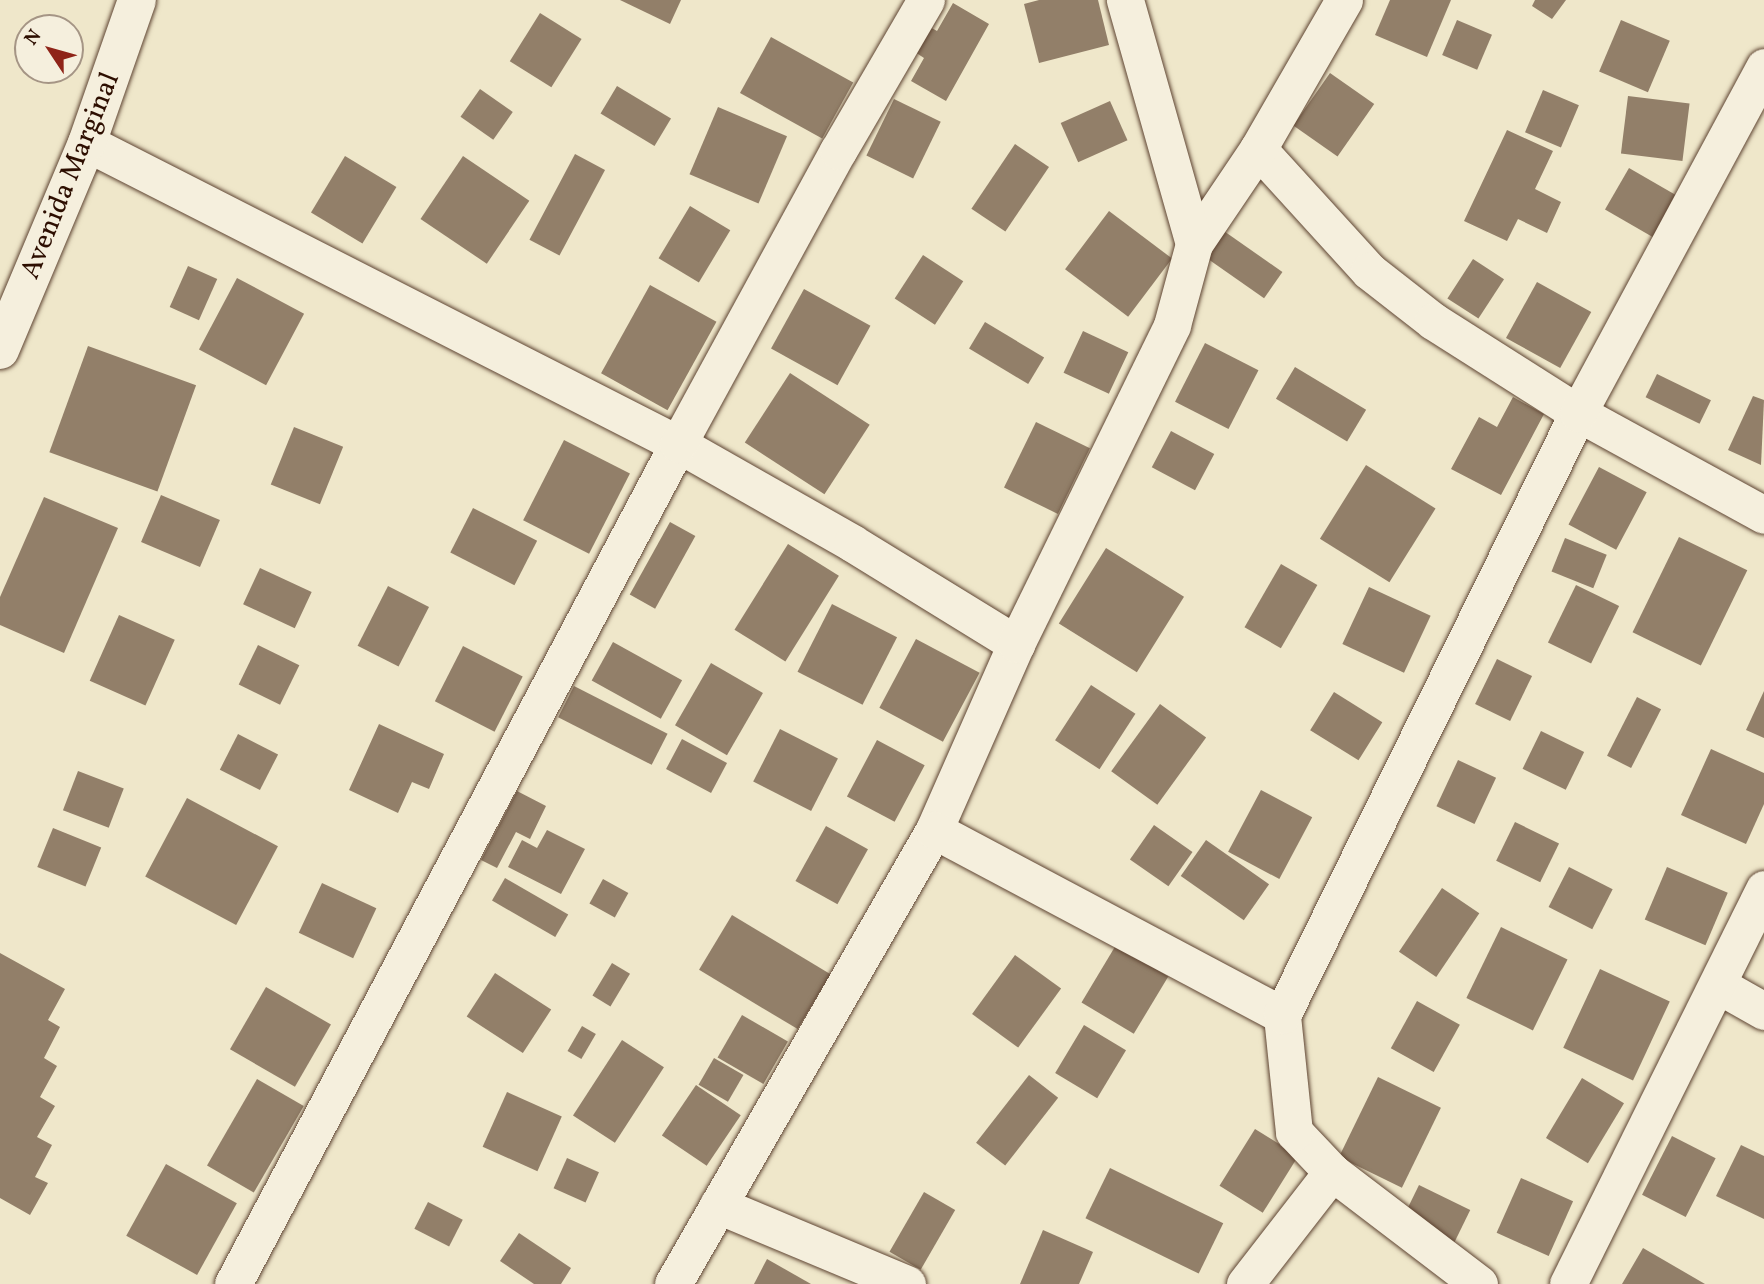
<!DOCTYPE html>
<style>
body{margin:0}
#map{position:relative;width:1764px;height:1284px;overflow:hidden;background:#efe7ca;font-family:Vollkorn,serif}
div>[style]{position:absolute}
.building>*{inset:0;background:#927f69;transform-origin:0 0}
.roads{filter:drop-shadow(0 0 2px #5e4432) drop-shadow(0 0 2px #5e4432)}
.minor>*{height:37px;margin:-18.5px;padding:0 18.5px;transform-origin:18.5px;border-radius:18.5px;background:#f5efdd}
.tertiary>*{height:38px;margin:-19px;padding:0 19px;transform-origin:19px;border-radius:19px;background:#f5efdd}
span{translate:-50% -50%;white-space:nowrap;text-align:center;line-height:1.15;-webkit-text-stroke:5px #f5efdd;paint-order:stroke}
.street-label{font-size:28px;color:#2d0e00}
.north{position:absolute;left:14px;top:14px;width:70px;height:70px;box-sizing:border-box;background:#f5efdd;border:2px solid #a59585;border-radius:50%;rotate:306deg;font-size:19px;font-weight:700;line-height:28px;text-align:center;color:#2d0e00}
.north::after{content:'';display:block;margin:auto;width:24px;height:32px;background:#8f2418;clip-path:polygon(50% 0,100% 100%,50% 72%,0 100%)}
</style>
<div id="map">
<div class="building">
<i style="clip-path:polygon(620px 0,681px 0,670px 24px)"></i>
<i style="clip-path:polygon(1039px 0,1098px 0,1109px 45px,1039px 63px,1024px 4px)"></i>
<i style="clip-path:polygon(1390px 0,1451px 0,1427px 57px,1375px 35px)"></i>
<i style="clip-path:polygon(1535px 0,1566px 0,1552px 19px,1532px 6px)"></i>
<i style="clip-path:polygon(953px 3px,989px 24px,946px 101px,911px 81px,924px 58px,915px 52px,930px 27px,937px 31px)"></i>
<i style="left:540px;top:13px;width:49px;height:57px;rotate:32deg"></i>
<i style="left:1457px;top:20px;width:38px;height:38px;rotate:23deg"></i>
<i style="left:1621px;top:20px;width:53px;height:56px;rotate:23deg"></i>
<i style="left:771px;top:37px;width:94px;height:64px;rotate:29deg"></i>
<i style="left:1330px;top:73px;width:54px;height:64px;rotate:35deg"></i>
<i style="left:617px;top:86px;width:63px;height:32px;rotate:31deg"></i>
<i style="left:480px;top:89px;width:40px;height:34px;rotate:35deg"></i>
<i style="left:1543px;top:90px;width:39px;height:46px;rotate:23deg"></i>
<i style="left:1628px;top:96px;width:62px;height:58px;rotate:7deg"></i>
<i style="left:894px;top:99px;width:52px;height:63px;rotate:26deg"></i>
<i style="left:1110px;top:101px;width:43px;height:54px;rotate:66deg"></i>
<i style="left:718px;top:107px;width:75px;height:73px;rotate:23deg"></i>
<i style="clip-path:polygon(1507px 130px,1553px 151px,1535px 189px,1561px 202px,1547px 233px,1518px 219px,1507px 241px,1464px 221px)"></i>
<i style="left:1015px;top:144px;width:41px;height:78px;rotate:34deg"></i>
<i style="left:575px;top:154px;width:34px;height:97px;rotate:28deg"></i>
<i style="left:345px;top:156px;width:60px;height:66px;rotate:31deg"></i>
<i style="left:463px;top:156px;width:80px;height:76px;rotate:34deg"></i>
<i style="left:1629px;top:168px;width:56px;height:48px;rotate:30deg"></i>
<i style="left:690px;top:206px;width:47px;height:61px;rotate:31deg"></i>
<i style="left:1109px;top:211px;width:79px;height:73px;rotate:37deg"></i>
<i style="left:1221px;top:229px;width:75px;height:32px;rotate:35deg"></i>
<i style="left:923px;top:255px;width:48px;height:52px;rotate:33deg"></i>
<i style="left:1473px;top:259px;width:37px;height:47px;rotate:33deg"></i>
<i style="left:188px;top:266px;width:32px;height:45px;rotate:24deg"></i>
<i style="left:237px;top:278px;width:76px;height:81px;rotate:28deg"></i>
<i style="left:1537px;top:282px;width:62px;height:64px;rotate:29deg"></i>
<i style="left:650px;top:285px;width:76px;height:101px;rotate:29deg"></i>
<i style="left:804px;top:289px;width:76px;height:68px;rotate:29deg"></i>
<i style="left:985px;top:322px;width:69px;height:31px;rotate:31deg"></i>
<i style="left:1083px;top:331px;width:50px;height:46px;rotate:25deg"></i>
<i style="left:1205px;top:343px;width:60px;height:66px;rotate:27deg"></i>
<i style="left:88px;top:346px;width:115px;height:113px;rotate:20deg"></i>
<i style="left:1295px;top:367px;width:83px;height:37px;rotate:31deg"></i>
<i style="left:790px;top:373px;width:95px;height:83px;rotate:33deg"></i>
<i style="left:1657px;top:374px;width:60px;height:26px;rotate:26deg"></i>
<i style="clip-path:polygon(1753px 396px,1764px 400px,1761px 465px,1728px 450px)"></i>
<i style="clip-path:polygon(1513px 397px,1544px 414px,1501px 495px,1451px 469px,1479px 417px,1497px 427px)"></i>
<i style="left:1036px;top:422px;width:60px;height:73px;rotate:26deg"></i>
<i style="left:294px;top:427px;width:53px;height:62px;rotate:22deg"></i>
<i style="left:1171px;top:431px;width:49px;height:41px;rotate:28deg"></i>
<i style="left:564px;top:440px;width:74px;height:90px;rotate:27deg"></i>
<i style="left:1366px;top:465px;width:82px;height:87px;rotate:32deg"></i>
<i style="left:1599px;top:467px;width:54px;height:65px;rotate:28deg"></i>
<i style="left:161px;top:495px;width:64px;height:51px;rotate:23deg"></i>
<i style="clip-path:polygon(44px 497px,118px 528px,64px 653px,0 625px,0 597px)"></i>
<i style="left:473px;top:508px;width:72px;height:50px;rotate:27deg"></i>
<i style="left:670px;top:522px;width:29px;height:83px;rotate:29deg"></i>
<i style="left:1679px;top:537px;width:76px;height:106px;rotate:26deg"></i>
<i style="left:1565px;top:538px;width:45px;height:36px;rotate:22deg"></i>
<i style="left:788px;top:544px;width:60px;height:101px;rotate:32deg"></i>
<i style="left:1106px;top:548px;width:92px;height:89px;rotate:32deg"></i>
<i style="left:1281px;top:564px;width:42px;height:73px;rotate:30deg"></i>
<i style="left:260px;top:568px;width:57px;height:40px;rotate:25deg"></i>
<i style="left:1576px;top:585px;width:48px;height:64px;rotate:26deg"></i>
<i style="left:388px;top:586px;width:46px;height:67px;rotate:27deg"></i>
<i style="left:1369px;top:587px;width:68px;height:63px;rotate:25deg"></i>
<i style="left:832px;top:604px;width:73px;height:76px;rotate:27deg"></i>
<i style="left:119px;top:615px;width:61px;height:72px;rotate:24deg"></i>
<i style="left:916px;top:639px;width:72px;height:78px;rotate:28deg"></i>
<i style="left:613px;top:642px;width:79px;height:44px;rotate:29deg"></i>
<i style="left:258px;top:645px;width:46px;height:44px;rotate:26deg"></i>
<i style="left:463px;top:646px;width:67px;height:62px;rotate:27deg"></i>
<i style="left:1497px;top:659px;width:39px;height:50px;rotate:26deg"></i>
<i style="left:711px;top:663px;width:60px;height:72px;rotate:30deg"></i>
<i style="left:1091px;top:685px;width:53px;height:66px;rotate:33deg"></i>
<i style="left:574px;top:686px;width:105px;height:35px;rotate:27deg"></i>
<i style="clip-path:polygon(1764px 691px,1764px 738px,1746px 730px)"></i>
<i style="left:1334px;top:692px;width:57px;height:45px;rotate:32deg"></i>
<i style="left:1637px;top:697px;width:27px;height:66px;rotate:27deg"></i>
<i style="left:1160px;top:704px;width:57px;height:83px;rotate:36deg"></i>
<i style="clip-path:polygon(379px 724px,444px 754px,429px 789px,412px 782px,398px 813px,349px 790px)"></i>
<i style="left:780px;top:729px;width:65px;height:59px;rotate:27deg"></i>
<i style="left:1541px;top:731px;width:48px;height:42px;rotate:26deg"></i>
<i style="left:238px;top:734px;width:45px;height:40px;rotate:27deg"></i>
<i style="left:682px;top:739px;width:51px;height:34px;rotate:28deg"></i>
<i style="left:877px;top:740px;width:54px;height:64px;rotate:28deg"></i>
<i style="clip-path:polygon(1711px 749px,1764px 773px,1764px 804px,1746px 844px,1681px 815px)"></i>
<i style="left:1458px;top:760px;width:42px;height:51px;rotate:25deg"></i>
<i style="left:78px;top:771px;width:49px;height:42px;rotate:21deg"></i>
<i style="left:1261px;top:790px;width:58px;height:70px;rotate:28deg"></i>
<i style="clip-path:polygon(517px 791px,546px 806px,530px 839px,516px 832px,497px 868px,481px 860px)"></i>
<i style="left:187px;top:798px;width:103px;height:89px;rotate:28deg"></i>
<i style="left:1515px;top:822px;width:49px;height:43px;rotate:26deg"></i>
<i style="left:1154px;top:825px;width:47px;height:42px;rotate:35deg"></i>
<i style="left:826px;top:826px;width:48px;height:63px;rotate:29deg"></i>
<i style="left:53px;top:828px;width:52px;height:42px;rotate:22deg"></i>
<i style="clip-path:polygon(547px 830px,585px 849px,561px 894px,508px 867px,522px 840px,537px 848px)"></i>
<i style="left:1206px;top:840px;width:77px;height:44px;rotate:35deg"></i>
<i style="left:1569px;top:867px;width:49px;height:45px;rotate:27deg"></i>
<i style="left:1667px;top:867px;width:66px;height:57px;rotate:23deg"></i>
<i style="left:505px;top:878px;width:73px;height:26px;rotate:30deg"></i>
<i style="left:603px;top:879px;width:29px;height:28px;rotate:29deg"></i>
<i style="left:322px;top:883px;width:60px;height:55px;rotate:25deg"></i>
<i style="left:1442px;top:888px;width:45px;height:77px;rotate:34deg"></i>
<i style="left:732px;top:915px;width:115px;height:64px;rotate:31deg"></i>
<i style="left:1501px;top:927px;width:74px;height:79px;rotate:26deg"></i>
<i style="left:1116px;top:945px;width:61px;height:67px;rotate:31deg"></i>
<i style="clip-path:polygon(0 953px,65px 989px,48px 1020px,60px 1027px,44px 1058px,57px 1066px,40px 1097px,55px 1106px,37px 1137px,52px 1145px,35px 1177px,48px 1183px,30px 1215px,0 1198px)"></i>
<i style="left:1015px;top:955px;width:57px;height:73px;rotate:36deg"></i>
<i style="left:612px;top:963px;width:21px;height:38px;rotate:31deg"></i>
<i style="left:1600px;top:969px;width:77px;height:87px;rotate:25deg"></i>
<i style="left:495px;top:973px;width:67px;height:52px;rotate:33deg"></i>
<i style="left:266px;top:987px;width:75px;height:72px;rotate:30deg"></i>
<i style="left:1417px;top:1001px;width:49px;height:54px;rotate:29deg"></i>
<i style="left:742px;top:1015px;width:53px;height:49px;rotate:30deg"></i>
<i style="left:1084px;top:1025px;width:49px;height:56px;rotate:31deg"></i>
<i style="left:582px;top:1026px;width:16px;height:29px;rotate:30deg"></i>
<i style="left:622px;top:1040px;width:50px;height:90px;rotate:33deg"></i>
<i style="left:714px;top:1058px;width:34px;height:31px;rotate:30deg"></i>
<i style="left:1029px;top:1075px;width:37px;height:86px;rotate:38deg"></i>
<i style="left:1378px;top:1077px;width:70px;height:89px;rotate:26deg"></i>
<i style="left:1582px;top:1078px;width:49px;height:70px;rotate:31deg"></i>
<i style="left:257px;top:1079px;width:54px;height:100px;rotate:30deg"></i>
<i style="left:696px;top:1085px;width:54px;height:61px;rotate:34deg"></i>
<i style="left:507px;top:1092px;width:60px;height:60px;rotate:24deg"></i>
<i style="left:1255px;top:1129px;width:51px;height:67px;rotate:32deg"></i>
<i style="left:1672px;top:1136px;width:49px;height:66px;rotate:27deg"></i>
<i style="clip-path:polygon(1741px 1145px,1764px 1156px,1764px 1219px,1716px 1196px)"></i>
<i style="left:567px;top:1158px;width:35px;height:33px;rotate:24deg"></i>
<i style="left:166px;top:1164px;width:81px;height:82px;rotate:29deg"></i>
<i style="left:1110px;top:1168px;width:126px;height:56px;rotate:26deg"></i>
<i style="left:1521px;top:1178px;width:57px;height:60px;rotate:24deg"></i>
<i style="left:1419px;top:1185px;width:57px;height:36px;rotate:26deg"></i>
<i style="left:924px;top:1192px;width:36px;height:69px;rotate:30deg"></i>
<i style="left:428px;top:1202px;width:39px;height:30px;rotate:27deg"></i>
<i style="clip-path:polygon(1043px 1230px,1093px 1252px,1079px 1284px,1020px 1284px)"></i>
<i style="clip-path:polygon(519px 1233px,571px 1268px,561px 1284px,534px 1284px,500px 1261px)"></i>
<i style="clip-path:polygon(1643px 1248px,1705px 1284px,1622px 1284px)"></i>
<i style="clip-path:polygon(767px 1259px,811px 1284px,754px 1284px)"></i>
</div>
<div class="roads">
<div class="minor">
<i style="left:87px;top:143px;width:663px;rotate:26.99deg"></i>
<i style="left:678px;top:444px;width:200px;rotate:29.6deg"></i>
<i style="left:852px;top:543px;width:193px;rotate:31.6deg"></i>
<i style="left:1016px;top:644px;width:203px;rotate:113.8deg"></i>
<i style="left:1258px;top:149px;width:165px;rotate:47.7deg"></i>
<i style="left:1369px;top:271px;width:81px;rotate:38deg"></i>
<i style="left:1433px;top:321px;width:172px;rotate:32.4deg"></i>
<i style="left:1578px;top:413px;width:212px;rotate:28.7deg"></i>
<i style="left:1194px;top:244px;width:115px;rotate:-56deg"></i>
<i style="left:1258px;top:149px;width:172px;rotate:-60deg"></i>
<i style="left:1016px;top:644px;width:355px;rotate:-63.9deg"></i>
<i style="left:1172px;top:325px;width:84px;rotate:-74.8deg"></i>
<i style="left:1194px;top:244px;width:254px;rotate:-105.8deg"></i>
<i style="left:1718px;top:985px;width:53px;rotate:29.5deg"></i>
<i style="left:718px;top:1205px;width:205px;rotate:22.7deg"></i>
<i style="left:233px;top:1284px;width:951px;rotate:-62.09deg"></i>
<i style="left:678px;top:444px;width:334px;rotate:-61.4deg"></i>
<i style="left:838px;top:151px;width:175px;rotate:-59.8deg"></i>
<i style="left:673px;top:1284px;width:524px;rotate:-60.11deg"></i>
<i style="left:934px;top:830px;width:394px;rotate:28deg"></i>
<i style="left:1245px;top:1284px;width:142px;rotate:-52.2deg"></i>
<i style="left:1479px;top:1284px;width:185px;rotate:-142.7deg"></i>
<i style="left:1332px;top:1172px;width:55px;rotate:-133.5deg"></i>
<i style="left:1294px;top:1132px;width:118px;rotate:-95.9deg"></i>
<i style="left:1282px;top:1015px;width:671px;rotate:-63.82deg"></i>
<i style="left:1578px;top:413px;width:393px;rotate:-61.7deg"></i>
<i style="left:1568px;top:1284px;width:441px;rotate:-63.6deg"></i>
</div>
<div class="tertiary">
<i style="left:0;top:350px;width:225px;rotate:-67.2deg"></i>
<i style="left:87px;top:143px;width:151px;rotate:-70.7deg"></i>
</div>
</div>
<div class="street-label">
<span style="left:71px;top:176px;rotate:-68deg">Avenida Marginal</span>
</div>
<div class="north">N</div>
</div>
